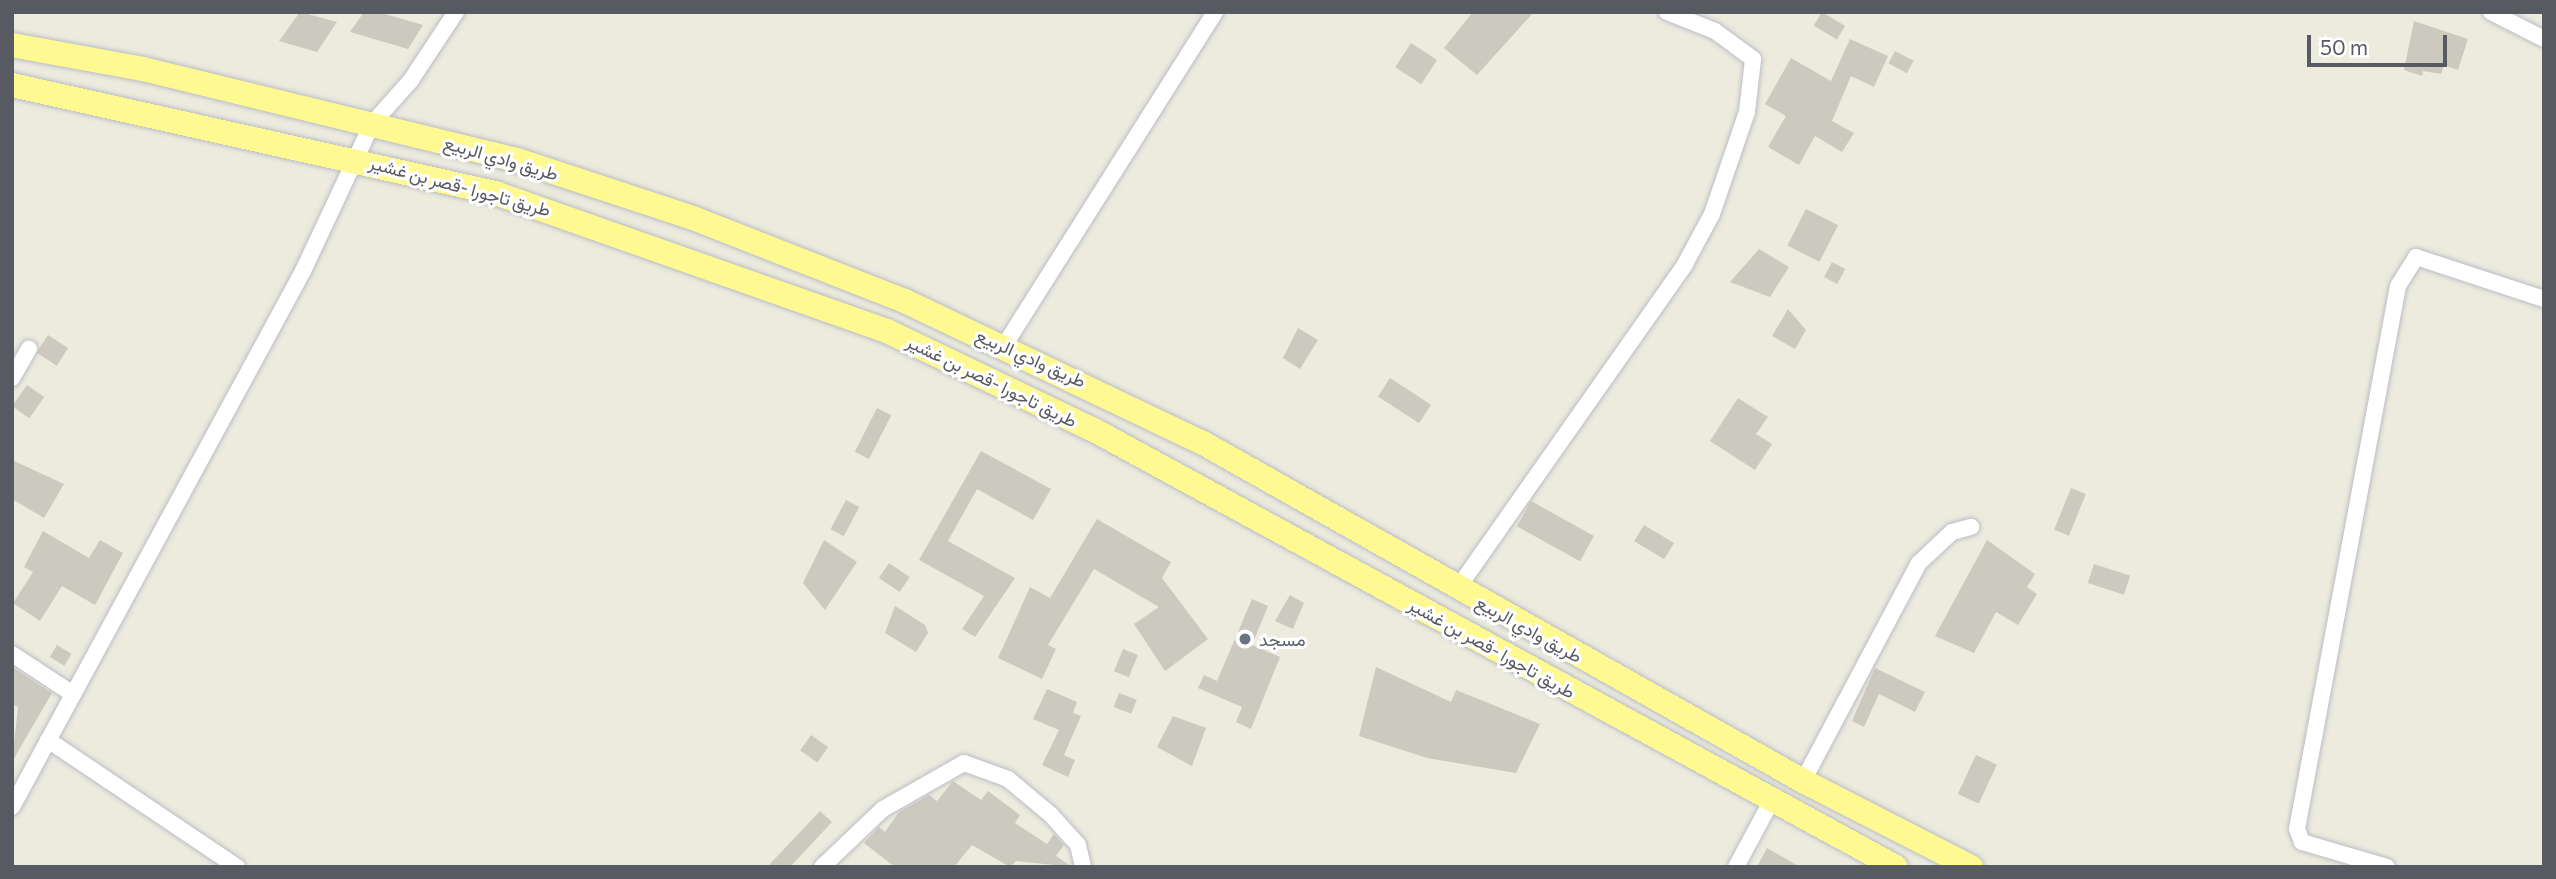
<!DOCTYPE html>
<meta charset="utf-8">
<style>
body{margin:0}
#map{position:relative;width:2556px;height:879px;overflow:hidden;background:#ecebde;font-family:Commissioner,Vazirmatn,sans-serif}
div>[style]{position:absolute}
.building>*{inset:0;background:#cccabf;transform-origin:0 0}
.roads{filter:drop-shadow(0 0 2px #bbbdc4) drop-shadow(0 0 2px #bbbdc4)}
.minor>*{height:16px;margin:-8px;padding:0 8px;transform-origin:8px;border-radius:8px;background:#fff}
.trunk>*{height:24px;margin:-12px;padding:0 12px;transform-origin:12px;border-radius:12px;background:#fff991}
.dots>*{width:19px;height:19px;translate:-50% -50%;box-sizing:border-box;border:4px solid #fff;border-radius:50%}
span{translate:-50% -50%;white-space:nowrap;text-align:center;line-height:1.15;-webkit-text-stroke:6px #fff;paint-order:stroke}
.street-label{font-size:18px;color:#575a61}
.worship-label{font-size:18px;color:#5b616d}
.left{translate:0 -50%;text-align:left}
.frame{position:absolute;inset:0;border:14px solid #575a61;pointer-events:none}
.scale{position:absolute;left:2307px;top:35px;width:140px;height:32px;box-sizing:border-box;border:4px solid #575a61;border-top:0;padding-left:9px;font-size:21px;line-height:24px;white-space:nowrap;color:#575a61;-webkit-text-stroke:5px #fff;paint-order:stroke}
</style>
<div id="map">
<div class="building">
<i style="clip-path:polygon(300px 12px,337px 22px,317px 52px,279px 41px)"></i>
<i style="clip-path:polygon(364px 12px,378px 12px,423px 25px,408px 49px,350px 32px)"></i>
<i style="clip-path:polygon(1473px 12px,1534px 12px,1477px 75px,1444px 48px)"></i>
<i style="left:1822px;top:12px;width:27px;height:16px;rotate:31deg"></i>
<i style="clip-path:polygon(2414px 21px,2468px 39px,2458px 70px,2444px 65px,2441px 74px,2423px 71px,2422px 76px,2404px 70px)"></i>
<i style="clip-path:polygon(1850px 39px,1888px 56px,1874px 87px,1851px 76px,1832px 121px,1854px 133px,1842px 152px,1815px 136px,1799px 165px,1768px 147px,1786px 116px,1765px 104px,1791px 58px,1831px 81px)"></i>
<i style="left:1411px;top:43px;width:31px;height:29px;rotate:33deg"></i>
<i style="left:1895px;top:51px;width:21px;height:14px;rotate:28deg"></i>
<i style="left:1806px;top:209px;width:36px;height:41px;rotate:27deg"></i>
<i style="clip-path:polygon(1759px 249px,1789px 267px,1770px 297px,1730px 282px)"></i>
<i style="left:1832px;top:262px;width:15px;height:17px;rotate:28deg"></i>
<i style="clip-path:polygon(1788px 309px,1806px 330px,1795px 349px,1772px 336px)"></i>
<i style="clip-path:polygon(1298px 328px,1318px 340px,1300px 369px,1283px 358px)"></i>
<i style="left:48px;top:335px;width:24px;height:21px;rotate:33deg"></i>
<i style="left:1390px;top:378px;width:49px;height:22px;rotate:33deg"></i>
<i style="left:27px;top:385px;width:21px;height:26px;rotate:35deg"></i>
<i style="clip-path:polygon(1738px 398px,1768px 417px,1756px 434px,1772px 444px,1755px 470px,1710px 441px)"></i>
<i style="left:877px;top:408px;width:16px;height:49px;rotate:27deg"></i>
<i style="clip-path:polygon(981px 451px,1051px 489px,1033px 520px,977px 489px,948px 541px,1015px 578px,975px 637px,962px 629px,984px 596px,919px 560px)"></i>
<i style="clip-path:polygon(12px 460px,64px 484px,44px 518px,12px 499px)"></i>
<i style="left:2071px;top:488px;width:16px;height:45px;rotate:22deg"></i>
<i style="left:846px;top:500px;width:15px;height:33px;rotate:28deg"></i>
<i style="left:1531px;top:501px;width:72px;height:29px;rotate:29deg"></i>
<i style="clip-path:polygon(1097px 519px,1171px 562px,1162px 578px,1208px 639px,1165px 671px,1134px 624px,1159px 607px,1094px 569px,1048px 645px,1056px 649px,1042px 679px,998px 658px,1030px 587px,1050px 598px)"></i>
<i style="left:1644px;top:525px;width:35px;height:19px;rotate:31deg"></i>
<i style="clip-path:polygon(43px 531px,89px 558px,100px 540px,123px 553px,95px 605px,62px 586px,40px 621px,13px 603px,33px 572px,24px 567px)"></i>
<i style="clip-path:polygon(824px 540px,857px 562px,825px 610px,803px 583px)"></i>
<i style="clip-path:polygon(1987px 540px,2035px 574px,2027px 587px,2037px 594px,2018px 625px,1996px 612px,1974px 653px,1935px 636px)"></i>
<i style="left:889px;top:563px;width:25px;height:18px;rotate:34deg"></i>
<i style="left:2094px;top:564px;width:38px;height:20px;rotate:18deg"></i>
<i style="clip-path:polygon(1290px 595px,1304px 603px,1293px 629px,1275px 621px)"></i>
<i style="clip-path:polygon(1252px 599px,1268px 606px,1252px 645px,1280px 657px,1251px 729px,1236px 722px,1242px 707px,1198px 688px,1204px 675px,1217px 681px)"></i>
<i style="clip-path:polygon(895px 606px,925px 625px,928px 633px,916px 652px,885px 633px)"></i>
<i style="left:57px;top:645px;width:17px;height:14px;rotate:31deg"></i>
<i style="left:1123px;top:649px;width:16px;height:24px;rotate:22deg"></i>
<i style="clip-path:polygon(12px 667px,52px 693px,12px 762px,18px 707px,12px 704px)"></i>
<i style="clip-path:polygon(1376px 667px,1451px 702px,1456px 690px,1540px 724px,1516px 773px,1427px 758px,1359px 736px)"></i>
<i style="clip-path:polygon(1875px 668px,1925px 692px,1915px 712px,1879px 694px,1864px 727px,1852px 721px)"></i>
<i style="clip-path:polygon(1047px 689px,1077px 702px,1073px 713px,1081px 716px,1064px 755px,1075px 760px,1068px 777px,1042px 765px,1059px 730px,1033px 719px)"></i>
<i style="left:1119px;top:693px;width:19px;height:15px;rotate:21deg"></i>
<i style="clip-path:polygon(1173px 716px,1206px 728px,1192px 766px,1157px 747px)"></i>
<i style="left:811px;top:735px;width:21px;height:19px;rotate:35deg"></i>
<i style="left:1976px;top:755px;width:23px;height:43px;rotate:25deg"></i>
<i style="clip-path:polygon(953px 781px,981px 800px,988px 791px,1020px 815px,1015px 823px,1047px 844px,1054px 834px,1064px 845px,1056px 856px,1072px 867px,1016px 861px,1010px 867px,972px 845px,954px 867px,895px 867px,864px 843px,879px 827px,885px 832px,899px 812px,929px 795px,937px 801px)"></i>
<i style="clip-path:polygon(820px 811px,832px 822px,790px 867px,767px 867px)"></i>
<i style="clip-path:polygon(1767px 848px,1800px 867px,1757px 867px)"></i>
</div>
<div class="roads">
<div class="minor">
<i style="left:2491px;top:12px;width:59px;rotate:27deg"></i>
<i style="left:1004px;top:346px;width:395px;rotate:-57.7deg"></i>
<i style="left:12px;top:378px;width:34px;rotate:-60deg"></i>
<i style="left:1457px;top:589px;width:397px;rotate:-54.9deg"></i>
<i style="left:1685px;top:264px;width:57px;rotate:-61.6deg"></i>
<i style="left:1712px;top:214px;width:108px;rotate:-71.1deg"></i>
<i style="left:1747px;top:112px;width:53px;rotate:-83.5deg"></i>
<i style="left:1753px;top:59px;width:47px;rotate:-143.6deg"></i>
<i style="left:1715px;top:31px;width:52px;rotate:-158.4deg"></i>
<i style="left:12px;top:654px;width:73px;rotate:33.3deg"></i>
<i style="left:48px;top:740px;width:228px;rotate:33.9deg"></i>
<i style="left:1803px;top:781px;width:247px;rotate:-62deg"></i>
<i style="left:1919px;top:563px;width:45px;rotate:-43.2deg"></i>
<i style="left:1952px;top:532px;width:20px;rotate:-15deg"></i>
<i style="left:12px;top:807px;width:610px;rotate:-61.5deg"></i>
<i style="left:303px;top:271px;width:162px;rotate:-64.9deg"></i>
<i style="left:372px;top:124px;width:59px;rotate:-48.4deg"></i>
<i style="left:411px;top:80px;width:82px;rotate:-56.5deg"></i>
<i style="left:822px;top:867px;width:84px;rotate:-43.6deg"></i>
<i style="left:883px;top:809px;width:93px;rotate:-29.6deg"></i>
<i style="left:964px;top:763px;width:47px;rotate:20deg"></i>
<i style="left:1008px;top:779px;width:56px;rotate:39.9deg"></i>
<i style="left:1051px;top:815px;width:40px;rotate:48deg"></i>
<i style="left:1078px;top:845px;width:23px;rotate:77deg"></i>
<i style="left:1736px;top:867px;width:76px;rotate:-61.8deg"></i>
<i style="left:2387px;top:867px;width:89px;rotate:-163.6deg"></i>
<i style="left:2302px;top:842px;width:14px;rotate:-111deg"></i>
<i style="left:2297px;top:829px;width:552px;rotate:-79.46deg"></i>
<i style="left:2398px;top:286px;width:34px;rotate:-58deg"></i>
<i style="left:2416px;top:257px;width:135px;rotate:18.2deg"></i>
</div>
<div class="trunk">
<i style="left:12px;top:45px;width:133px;rotate:10.4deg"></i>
<i style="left:143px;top:69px;width:385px;rotate:13.7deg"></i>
<i style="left:517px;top:160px;width:185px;rotate:18.2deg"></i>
<i style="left:693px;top:218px;width:228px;rotate:21.4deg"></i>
<i style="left:905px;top:301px;width:330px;rotate:25.5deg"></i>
<i style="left:1203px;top:443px;width:689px;rotate:29.39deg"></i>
<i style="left:1803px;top:781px;width:189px;rotate:27.1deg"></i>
<i style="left:12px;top:85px;width:498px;rotate:12.6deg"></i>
<i style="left:498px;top:194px;width:412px;rotate:19.4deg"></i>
<i style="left:887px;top:331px;width:229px;rotate:25.6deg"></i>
<i style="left:1094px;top:430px;width:913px;rotate:28.59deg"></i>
</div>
</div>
<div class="dots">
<i style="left:1245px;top:639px;background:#6b7280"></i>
</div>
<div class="street-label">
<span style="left:501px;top:158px;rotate:16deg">طريق وادي الربيع</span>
<span style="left:460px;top:186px;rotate:15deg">طريق تاجورا -قصر بن غشير</span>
<span style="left:1031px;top:358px;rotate:24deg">طريق وادي الربيع</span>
<span style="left:992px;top:381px;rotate:26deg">طريق تاجورا -قصر بن غشير</span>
<span style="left:1529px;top:629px;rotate:29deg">طريق وادي الربيع</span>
<span style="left:1492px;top:648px;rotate:29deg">طريق تاجورا -قصر بن غشير</span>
</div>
<div class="worship-label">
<span class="left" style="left:1259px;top:639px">مسجد</span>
</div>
<div class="frame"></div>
<div class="scale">50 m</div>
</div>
